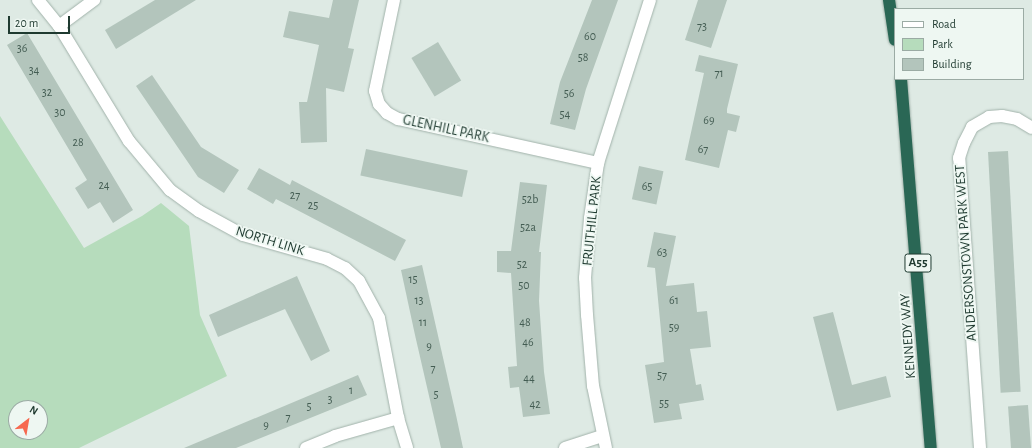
<!DOCTYPE html>
<style>
body{margin:0}
#map{position:relative;width:1032px;height:448px;overflow:hidden;background:#deeae4;font-family:"Alegreya Sans",sans-serif}
div>[style]{position:absolute}
.green>*{inset:0;background:#b6dcbc}
.building>*{inset:0;background:#b3c5bc;transform-origin:0 0}
.roads{filter:drop-shadow(0 0 1px #a1b2aa) drop-shadow(0 0 1px #a1b2aa)}
.street>*{height:12px;margin:-6px;padding:0 6px;transform-origin:6px;border-radius:6px;background:#fff}
.highway>*{height:12px;margin:-6px;padding:0 6px;transform-origin:6px;border-radius:6px;background:#2a6755}
span{translate:-50% -50%;white-space:nowrap;text-align:center;line-height:1.15;-webkit-text-stroke:3.5px #eef7f2;paint-order:stroke}
.number-label{font-size:12px;color:#445d53}
.number-label span{-webkit-text-stroke-width:0}
.shield-label span{padding:1px 3px;background:#eef7f2;border:1px solid;border-radius:3px;-webkit-text-stroke-width:0}
.shield-label{font-size:13px;color:#1f3a30;font-weight:700}
.street-label{font-size:14px;color:#1f3a30}
.legend{position:absolute;left:894px;top:8px;width:130px;height:72px;box-sizing:border-box;background:#eef7f2;border:1px solid #9baba4;margin:0;padding:5px 7px;list-style:none;font-size:12px;color:#1f3a30}
.legend li{display:flex;align-items:center;gap:8px;height:20px}
.legend b{width:20px;border:1px solid #9baba4}
.north{position:absolute;left:8px;top:400px;width:40px;height:40px;box-sizing:border-box;background:#eef7f2;border:1px solid #9baba4;border-radius:50%;rotate:31deg;font-size:11px;font-weight:700;line-height:16px;text-align:center;color:#1f3a30}
.north::after{content:'';display:block;margin:auto;width:14px;height:18px;background:#f66950;clip-path:polygon(50% 0,100% 100%,50% 72%,0 100%)}
.scale{position:absolute;left:8px;top:16px;width:62px;height:18px;box-sizing:border-box;border:2px solid #1f3a30;border-top:0;padding-left:5px;font-size:12px;line-height:14px;white-space:nowrap;color:#1f3a30;-webkit-text-stroke:3px #eef7f2;paint-order:stroke}
</style>
<div id="map">
<div class="green">
<i style="clip-path:polygon(evenodd,0 116px,84px 248px,142px 216px,161px 203px,189px 226px,200px 315px,227px 376px,79px 448px,0 448px,0 116px,16px 408px,40px 408px,40px 432px,16px 432px,16px 408px)"></i>
</div>
<div class="building">
<i style="clip-path:polygon(155px 0,196px 0,116px 49px,105px 30px)"></i>
<i style="clip-path:polygon(333px 0,359px 0,348px 48px,354px 49px,344px 92px,326px 88px,327px 142px,301px 143px,299px 102px,307px 102px,319px 45px,283px 37px,289px 11px,329px 18px)"></i>
<i style="clip-path:polygon(592px 0,618px 0,586px 89px,575px 130px,550px 124px,560px 82px)"></i>
<i style="clip-path:polygon(698px 0,727px 0,711px 48px,685px 40px)"></i>
<i style="clip-path:polygon(27px 33px,133px 210px,113px 223px,100px 202px,88px 209px,75px 188px,87px 180px,7px 45px)"></i>
<i style="left:438px;top:42px;width:45px;height:31px;rotate:59deg"></i>
<i style="clip-path:polygon(699px 55px,738px 64px,727px 109px,727px 113px,740px 116px,736px 132px,728px 130px,719px 168px,685px 160px,704px 73px,695px 71px)"></i>
<i style="clip-path:polygon(152px 75px,201px 147px,239px 170px,224px 193px,198px 177px,136px 86px)"></i>
<i style="left:366px;top:149px;width:104px;height:27px;rotate:12deg"></i>
<i style="left:1008px;top:151px;width:241px;height:20px;rotate:87deg"></i>
<i style="left:639px;top:166px;width:25px;height:34px;rotate:12deg"></i>
<i style="clip-path:polygon(259px 168px,290px 185px,292px 180px,406px 240px,395px 261px,276px 199px,273px 204px,247px 189px)"></i>
<i style="clip-path:polygon(520px 182px,547px 185px,539px 252px,541px 252px,539px 301px,544px 372px,550px 414px,523px 417px,519px 387px,510px 388px,508px 367px,517px 366px,511px 273px,497px 272px,497px 251px,511px 251px)"></i>
<i style="clip-path:polygon(654px 232px,676px 236px,666px 286px,694px 283px,697px 312px,707px 311px,711px 347px,690px 349px,696px 385px,701px 384px,704px 400px,679px 404px,682px 419px,654px 423px,645px 365px,664px 362px,655px 268px,647px 267px)"></i>
<i style="clip-path:polygon(422px 265px,456px 415px,463px 448px,441px 448px,415px 335px,401px 270px)"></i>
<i style="clip-path:polygon(297px 276px,330px 351px,311px 361px,285px 309px,218px 337px,209px 315px)"></i>
<i style="clip-path:polygon(833px 312px,852px 385px,886px 376px,891px 397px,837px 411px,813px 317px)"></i>
<i style="clip-path:polygon(358px 375px,367px 395px,236px 448px,184px 448px)"></i>
<i style="left:1028px;top:405px;width:43px;height:20px;rotate:86deg"></i>
</div>
<div class="roads">
<div class="street">
<i style="left:38px;top:0;width:33px;rotate:51deg"></i>
<i style="left:59px;top:26px;width:135px;rotate:58.7deg"></i>
<i style="left:129px;top:141px;width:64px;rotate:50.1deg"></i>
<i style="left:170px;top:190px;width:36px;rotate:36deg"></i>
<i style="left:199px;top:211px;width:50px;rotate:28.6deg"></i>
<i style="left:243px;top:235px;width:87px;rotate:15.9deg"></i>
<i style="left:327px;top:259px;width:20px;rotate:27deg"></i>
<i style="left:345px;top:268px;width:19px;rotate:43deg"></i>
<i style="left:359px;top:281px;width:42px;rotate:61.6deg"></i>
<i style="left:379px;top:318px;width:102px;rotate:79.2deg"></i>
<i style="left:398px;top:418px;width:31px;rotate:73deg"></i>
<i style="left:394px;top:0;width:93px;rotate:101.8deg"></i>
<i style="left:375px;top:91px;width:14px;rotate:73deg"></i>
<i style="left:379px;top:104px;width:12px;rotate:48deg"></i>
<i style="left:387px;top:113px;width:13px;rotate:29deg"></i>
<i style="left:398px;top:119px;width:205px;rotate:12.4deg"></i>
<i style="left:59px;top:26px;width:44px;rotate:-36.6deg"></i>
<i style="left:306px;top:448px;width:31px;rotate:-22deg"></i>
<i style="left:335px;top:436px;width:66px;rotate:-15.9deg"></i>
<i style="left:565px;top:448px;width:39px;rotate:-18deg"></i>
<i style="left:606px;top:448px;width:63px;rotate:-101.8deg"></i>
<i style="left:593px;top:386px;width:71px;rotate:-94.8deg"></i>
<i style="left:587px;top:315px;width:37px;rotate:-93deg"></i>
<i style="left:585px;top:278px;width:60px;rotate:-85.2deg"></i>
<i style="left:590px;top:218px;width:56px;rotate:-81.7deg"></i>
<i style="left:598px;top:163px;width:171px;rotate:-72.3deg"></i>
<i style="left:980px;top:448px;width:291px;rotate:-94.1deg"></i>
<i style="left:959px;top:158px;width:16px;rotate:-72deg"></i>
<i style="left:964px;top:143px;width:18px;rotate:-63deg"></i>
<i style="left:972px;top:127px;width:20px;rotate:-30deg"></i>
<i style="left:989px;top:117px;width:13px;rotate:-4deg"></i>
<i style="left:1002px;top:116px;width:15px;rotate:11deg"></i>
<i style="left:1017px;top:119px;width:17px;rotate:31deg"></i>
</div>
<div class="highway">
<i style="left:889px;top:0;width:40px;rotate:81.5deg"></i>
<i style="left:901px;top:79px;width:370px;rotate:85.4deg"></i>
</div>
</div>
<div class="number-label">
<span style="left:702px;top:27px">73</span>
<span style="left:590px;top:37px">60</span>
<span style="left:22px;top:49px">36</span>
<span style="left:583px;top:58px">58</span>
<span style="left:34px;top:71px">34</span>
<span style="left:719px;top:74px">71</span>
<span style="left:47px;top:93px">32</span>
<span style="left:569px;top:94px">56</span>
<span style="left:60px;top:113px">30</span>
<span style="left:565px;top:115px">54</span>
<span style="left:709px;top:121px">69</span>
<span style="left:78px;top:143px">28</span>
<span style="left:703px;top:150px">67</span>
<span style="left:104px;top:186px">24</span>
<span style="left:647px;top:187px">65</span>
<span style="left:295px;top:196px">27</span>
<span style="left:530px;top:200px">52b</span>
<span style="left:313px;top:206px">25</span>
<span style="left:528px;top:228px">52a</span>
<span style="left:662px;top:253px">63</span>
<span style="left:522px;top:265px">52</span>
<span style="left:413px;top:280px">15</span>
<span style="left:524px;top:286px">50</span>
<span style="left:419px;top:301px">13</span>
<span style="left:674px;top:301px">61</span>
<span style="left:423px;top:323px">11</span>
<span style="left:525px;top:323px">48</span>
<span style="left:674px;top:328px">59</span>
<span style="left:528px;top:343px">46</span>
<span style="left:429px;top:347px">9</span>
<span style="left:433px;top:369px">7</span>
<span style="left:662px;top:376px">57</span>
<span style="left:529px;top:379px">44</span>
<span style="left:351px;top:391px">1</span>
<span style="left:436px;top:395px">5</span>
<span style="left:330px;top:400px">3</span>
<span style="left:664px;top:404px">55</span>
<span style="left:535px;top:405px">42</span>
<span style="left:309px;top:407px">5</span>
<span style="left:288px;top:418px">7</span>
<span style="left:266px;top:426px">9</span>
</div>
<div class="shield-label">
<span style="left:918px;top:263px">A55</span>
</div>
<div class="street-label">
<span style="left:446px;top:129px;rotate:12deg">GLENHILL PARK</span>
<span style="left:592px;top:221px;rotate:-84deg">FRUITHILL PARK</span>
<span style="left:270px;top:241px;rotate:17deg">NORTH LINK</span>
<span style="left:966px;top:253px;rotate:-94deg">ANDERSONSTOWN PARK WEST</span>
<span style="left:908px;top:336px;rotate:-94deg">KENNEDY WAY</span>
</div>
<ul class="legend">
<li><b style="height:5px;background:#fff"></b>Road</li>
<li><b style="height:11px;background:#b6dcbc"></b>Park</li>
<li><b style="height:11px;background:#b3c5bc"></b>Building</li>
</ul>
<div class="north">N</div>
<div class="scale">20 m</div>
</div>
